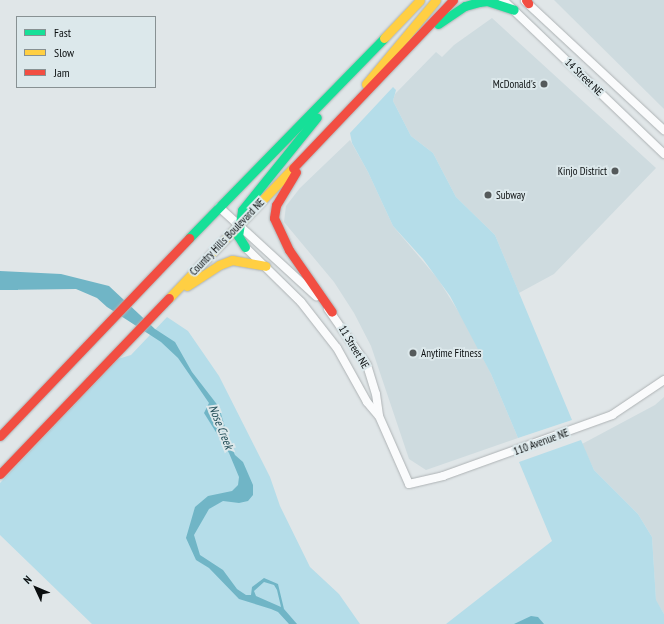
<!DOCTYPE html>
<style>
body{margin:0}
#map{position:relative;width:664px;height:624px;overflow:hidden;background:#e0e6e8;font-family:"PT Sans Narrow",sans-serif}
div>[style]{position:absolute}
.built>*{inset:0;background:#cedbdf}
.green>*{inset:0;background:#b5dde9}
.water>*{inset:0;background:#70b5c6}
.roads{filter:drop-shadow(0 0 1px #adb2b4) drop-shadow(0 0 1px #adb2b4)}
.street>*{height:8px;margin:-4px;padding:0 4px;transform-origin:4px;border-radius:4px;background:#fafbfc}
.fast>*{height:9px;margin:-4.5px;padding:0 4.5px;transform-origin:4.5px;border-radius:4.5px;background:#16e098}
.slow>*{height:9px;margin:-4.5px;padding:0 4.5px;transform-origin:4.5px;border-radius:4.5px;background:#ffcf43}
.jam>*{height:9px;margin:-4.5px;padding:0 4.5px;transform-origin:4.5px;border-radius:4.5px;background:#f24e42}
.dots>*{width:11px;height:11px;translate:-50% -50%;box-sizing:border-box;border:2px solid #dce8eb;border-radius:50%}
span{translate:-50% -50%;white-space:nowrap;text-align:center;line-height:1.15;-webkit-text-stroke:4px #dce8eb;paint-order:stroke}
.street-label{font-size:11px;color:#0a0e0f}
.poi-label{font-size:11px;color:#0a0e0f}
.right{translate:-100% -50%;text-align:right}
.left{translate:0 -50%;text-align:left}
.water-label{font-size:12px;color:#234d57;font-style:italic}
.legend{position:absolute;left:16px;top:16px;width:140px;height:72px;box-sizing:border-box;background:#dce8eb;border:1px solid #889193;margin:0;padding:5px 7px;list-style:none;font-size:12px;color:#0a0e0f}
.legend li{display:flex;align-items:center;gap:8px;height:20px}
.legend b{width:20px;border:1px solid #889193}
.north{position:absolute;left:16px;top:568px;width:40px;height:40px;-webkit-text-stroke:3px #dce8eb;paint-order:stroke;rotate:314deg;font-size:11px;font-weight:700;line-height:16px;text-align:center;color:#0a0e0f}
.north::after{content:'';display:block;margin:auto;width:14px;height:18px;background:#0a0e0f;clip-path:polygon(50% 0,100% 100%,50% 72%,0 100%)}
</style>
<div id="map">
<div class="built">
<i style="clip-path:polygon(554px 0,664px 0,664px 109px)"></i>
<i style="clip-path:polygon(492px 18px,656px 168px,554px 274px,519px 293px,495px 235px,456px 197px,433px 153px,411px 136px,393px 101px,395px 94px,436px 52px,442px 57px,454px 45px)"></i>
<i style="clip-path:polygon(350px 140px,368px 172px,393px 226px,438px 279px,468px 327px,491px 374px,518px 438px,426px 470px,409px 459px,371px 346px,354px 313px,334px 282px,284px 222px,286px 206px,300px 188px)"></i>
<i style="clip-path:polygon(664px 397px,664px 614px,656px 601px,652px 537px,638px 514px,594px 470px,582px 444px,655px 405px)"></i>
</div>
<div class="green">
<i style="clip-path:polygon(393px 87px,396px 90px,393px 101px,411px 136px,433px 153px,456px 197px,495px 235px,572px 420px,518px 438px,491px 374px,450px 296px,423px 259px,393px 226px,368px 172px,352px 143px,350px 133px)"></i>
<i style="clip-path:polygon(167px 317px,188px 331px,219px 376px,270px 477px,280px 506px,310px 567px,339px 594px,360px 624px,92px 624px,0 535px,0 483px,118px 359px,131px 355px)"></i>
<i style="clip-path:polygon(581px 440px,594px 470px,638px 514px,652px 537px,656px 600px,664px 614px,664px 624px,446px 624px,552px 541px,519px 462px)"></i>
</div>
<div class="water">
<i style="clip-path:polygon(evenodd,0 271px,61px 274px,109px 286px,155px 329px,175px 342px,192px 372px,219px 407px,230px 444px,235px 455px,243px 462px,253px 485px,253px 495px,248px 501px,239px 503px,223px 501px,209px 509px,194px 535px,200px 555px,223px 570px,237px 589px,246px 595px,251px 595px,252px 587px,264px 578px,278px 584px,284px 609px,297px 624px,289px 624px,278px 612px,271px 609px,239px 599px,209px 568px,196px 560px,186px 538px,195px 507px,208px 496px,232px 491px,238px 485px,239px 477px,229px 453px,204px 413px,209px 403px,178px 358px,161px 342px,107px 307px,97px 298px,76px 289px,0 290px,0 271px,264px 582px,274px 585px,277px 590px,281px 607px,256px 596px,254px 591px,264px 582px)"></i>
<i style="clip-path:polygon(531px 616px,538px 617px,544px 624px,514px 624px)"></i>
</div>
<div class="roads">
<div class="street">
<i style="left:503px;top:0;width:223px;rotate:43.7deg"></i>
<i style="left:525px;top:1px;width:190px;rotate:42.9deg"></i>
<i style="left:219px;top:207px;width:132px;rotate:42.5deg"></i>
<i style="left:245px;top:247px;width:78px;rotate:44.5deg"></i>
<i style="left:301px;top:302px;width:58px;rotate:52deg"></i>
<i style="left:337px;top:348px;width:62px;rotate:60.9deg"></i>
<i style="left:367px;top:402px;width:17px;rotate:50deg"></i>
<i style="left:328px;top:309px;width:68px;rotate:55.1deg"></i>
<i style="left:367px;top:365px;width:30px;rotate:73deg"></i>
<i style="left:376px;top:394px;width:22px;rotate:82deg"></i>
<i style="left:379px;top:416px;width:74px;rotate:66.2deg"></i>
<i style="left:409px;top:484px;width:35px;rotate:-13deg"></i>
<i style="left:443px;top:476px;width:180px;rotate:-19.8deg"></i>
<i style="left:612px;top:415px;width:63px;rotate:-33.9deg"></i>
</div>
<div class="fast">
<i style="left:438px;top:24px;width:32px;rotate:-34deg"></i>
<i style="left:465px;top:6px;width:15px;rotate:-16deg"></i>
<i style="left:479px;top:2px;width:8px;rotate:-7deg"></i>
<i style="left:487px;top:1px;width:28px;rotate:18deg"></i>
<i style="left:189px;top:238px;width:279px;rotate:-45.7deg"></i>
<i style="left:245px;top:247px;width:13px;rotate:-122deg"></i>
<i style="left:238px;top:236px;width:26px;rotate:-81deg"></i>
<i style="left:242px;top:210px;width:119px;rotate:-51.1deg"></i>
</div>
<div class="slow">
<i style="left:384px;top:38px;width:52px;rotate:-46.5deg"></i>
<i style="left:366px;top:84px;width:109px;rotate:-50.2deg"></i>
<i style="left:187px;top:286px;width:38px;rotate:-33deg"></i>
<i style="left:219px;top:265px;width:14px;rotate:-21deg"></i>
<i style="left:232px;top:260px;width:34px;rotate:10deg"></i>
<i style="left:169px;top:298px;width:180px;rotate:-46.4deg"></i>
</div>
<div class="jam">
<i style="left:526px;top:0;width:4px;rotate:56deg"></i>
<i style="left:293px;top:168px;width:232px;rotate:-46.4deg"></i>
<i style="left:296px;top:172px;width:39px;rotate:121deg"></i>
<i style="left:276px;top:205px;width:13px;rotate:99deg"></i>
<i style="left:274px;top:218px;width:35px;rotate:65deg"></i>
<i style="left:289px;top:250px;width:75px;rotate:55.3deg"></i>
<i style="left:0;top:436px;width:274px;rotate:-46.3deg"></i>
<i style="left:0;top:474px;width:244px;rotate:-46.2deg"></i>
</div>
</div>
<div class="dots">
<i style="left:544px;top:84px;background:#555a5b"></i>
<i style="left:615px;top:171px;background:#555a5b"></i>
<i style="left:488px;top:195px;background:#555a5b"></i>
<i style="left:413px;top:353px;background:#555a5b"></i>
</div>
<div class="street-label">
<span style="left:584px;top:77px;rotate:44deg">14 Street NE</span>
<span style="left:227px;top:237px;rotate:-46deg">Country Hills Boulevard NE</span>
<span style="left:354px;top:347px;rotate:59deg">11 Street NE</span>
<span style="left:541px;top:442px;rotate:-20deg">110 Avenue NE</span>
</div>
<div class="poi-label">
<span class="right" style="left:536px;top:84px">McDonald's</span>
<span class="right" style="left:607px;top:171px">Kinjo District</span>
<span class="left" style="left:496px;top:195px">Subway</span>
<span class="left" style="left:421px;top:353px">Anytime Fitness</span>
</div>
<div class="water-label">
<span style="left:221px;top:427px;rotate:68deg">Nose Creek</span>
</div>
<ul class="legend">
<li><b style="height:5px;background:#16e098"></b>Fast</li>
<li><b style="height:5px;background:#ffcf43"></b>Slow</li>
<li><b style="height:5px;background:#f24e42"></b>Jam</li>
</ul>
<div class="north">N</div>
</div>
